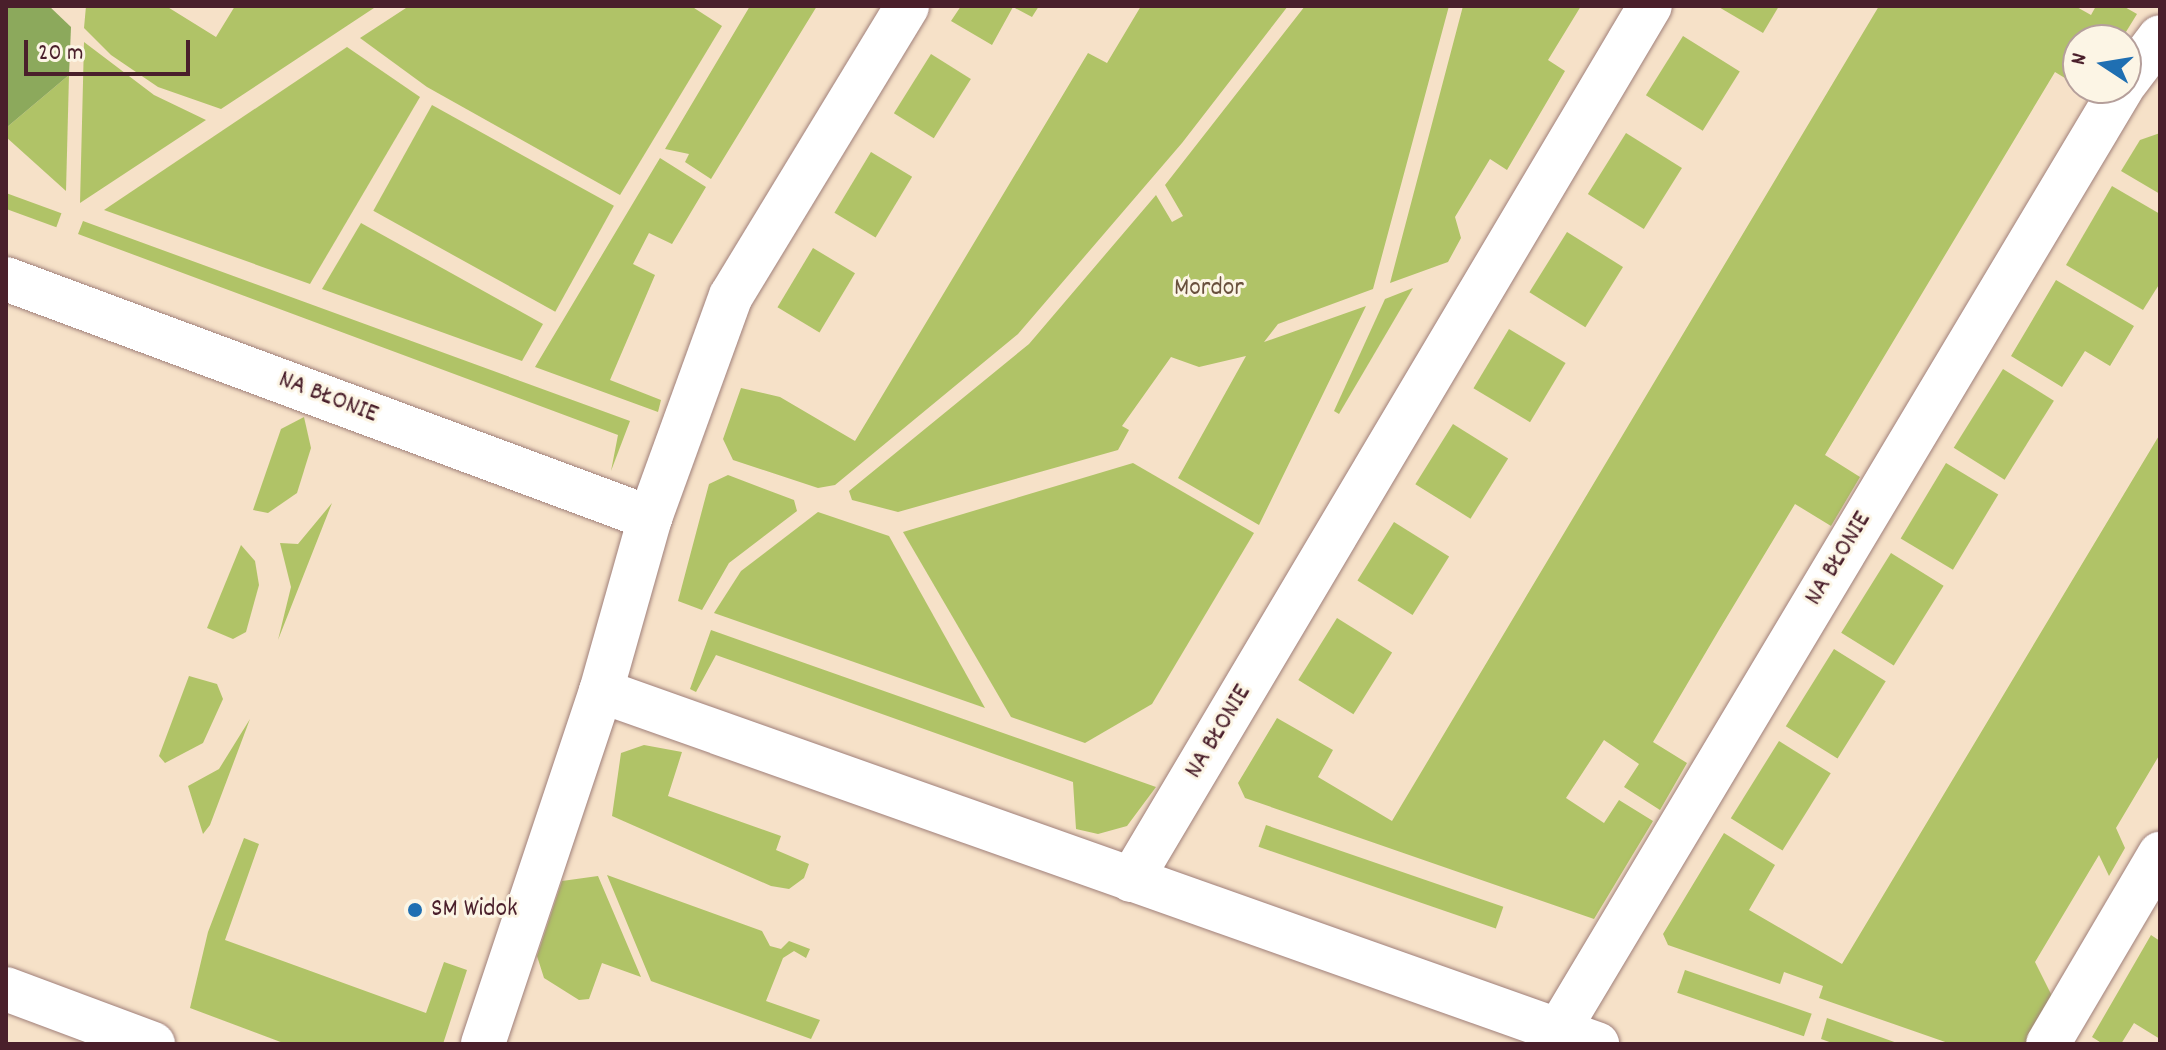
<!DOCTYPE html>
<meta charset="utf-8">
<style>
body{margin:0}
#map{position:relative;width:2166px;height:1050px;overflow:hidden;background:#f6e1c8;font-family:Dekko,sans-serif}
div>[style]{position:absolute}
.green>*{inset:0;background:#b0c367;transform-origin:0 0}
.forest>*{inset:0;background:#8ca95c}
.roads{filter:drop-shadow(0 0 2px #a0807a) drop-shadow(0 0 2px #a0807a)}
.minor>*{height:44px;margin:-22px;padding:0 22px;transform-origin:22px;border-radius:22px;background:#fff}
.dots>*{width:22px;height:22px;translate:-50% -50%;box-sizing:border-box;border:4px solid #fcf5e5;border-radius:50%}
span{translate:-50% -50%;white-space:nowrap;text-align:center;line-height:1.15;-webkit-text-stroke:6px #fcf5e5;paint-order:stroke}
.park-label{font-size:26px;color:#69503d}
.street-label{font-size:26px;color:#4a1f2b}
.poi-label{font-size:26px;color:#4a1f2b}
.left{translate:0 -50%;text-align:left}
.frame{position:absolute;inset:0;border:8px solid #4a1f2b;pointer-events:none}
.north{position:absolute;left:2062px;top:24px;width:80px;height:80px;box-sizing:border-box;background:#fcf5e5;border:2px solid #b59f9b;border-radius:50%;rotate:282deg;font-size:22px;font-weight:700;line-height:32px;text-align:center;color:#4a1f2b}
.north::after{content:'';display:block;margin:auto;width:28px;height:36px;background:#1f6fb2;clip-path:polygon(50% 0,100% 100%,50% 72%,0 100%)}
.scale{position:absolute;left:24px;top:40px;width:166px;height:36px;box-sizing:border-box;border:4px solid #4a1f2b;border-top:0;padding-left:10px;font-size:24px;line-height:28px;white-space:nowrap;color:#4a1f2b;-webkit-text-stroke:6px #fcf5e5;paint-order:stroke}
</style>
<div id="map">
<div class="green">
<i style="clip-path:polygon(86px 6px,166px 6px,216px 37px,235px 6px,377px 6px,221px 109px,158px 87px,111px 55px,84px 28px)"></i>
<i style="clip-path:polygon(409px 6px,691px 6px,722px 26px,620px 195px,427px 87px,360px 38px)"></i>
<i style="clip-path:polygon(750px 6px,817px 6px,711px 179px,685px 162px,689px 154px,665px 149px)"></i>
<i style="clip-path:polygon(961px 6px,1039px 6px,1032px 17px,1013px 7px,992px 45px,951px 21px)"></i>
<i style="clip-path:polygon(1141px 6px,1288px 6px,1182px 143px,1018px 334px,835px 485px,818px 488px,733px 460px,723px 439px,741px 388px,780px 397px,855px 441px,1088px 53px,1107px 63px)"></i>
<i style="clip-path:polygon(1305px 6px,1449px 6px,1373px 289px,1278px 324px,1264px 342px,1366px 306px,1259px 525px,1178px 478px,1246px 356px,1199px 367px,1171px 357px,1122px 426px,1129px 430px,1118px 450px,898px 512px,852px 500px,849px 491px,1029px 344px,1156px 195px,1172px 222px,1183px 216px,1165px 185px)"></i>
<i style="clip-path:polygon(1463px 6px,1581px 6px,1548px 60px,1565px 71px,1507px 170px,1490px 159px,1455px 217px,1461px 238px,1448px 262px,1390px 283px)"></i>
<i style="clip-path:polygon(1717px 6px,1779px 6px,1763px 33px)"></i>
<i style="clip-path:polygon(1879px 6px,2075px 6px,2091px 15px,2096px 6px,2123px 6px,2137px 14px,2121px 40px,2078px 40px,2078px 86px,2055px 72px,1825px 455px,1860px 477px,1831px 526px,1795px 504px,1719px 630px,1653px 742px,1687px 763px,1660px 810px,1624px 787px,1639px 764px,1604px 740px,1566px 798px,1604px 823px,1619px 800px,1653px 821px,1594px 919px,1245px 798px,1238px 783px,1277px 718px,1333px 750px,1318px 777px,1392px 821px)"></i>
<i style="left:1683px;top:36px;width:67px;height:70px;rotate:32deg"></i>
<i style="clip-path:polygon(84px 42px,154px 95px,206px 120px,80px 203px)"></i>
<i style="clip-path:polygon(347px 47px,420px 97px,310px 284px,104px 210px)"></i>
<i style="left:931px;top:54px;width:47px;height:70px;rotate:32deg"></i>
<i style="clip-path:polygon(69px 75px,66px 191px,6px 137px,6px 128px)"></i>
<i style="left:432px;top:105px;width:208px;height:121px;rotate:29deg"></i>
<i style="left:1626px;top:133px;width:66px;height:72px;rotate:32deg"></i>
<i style="clip-path:polygon(2160px 133px,2160px 194px,2121px 171px,2140px 140px)"></i>
<i style="left:871px;top:152px;width:48px;height:71px;rotate:31deg"></i>
<i style="clip-path:polygon(660px 158px,706px 187px,672px 244px,649px 233px,633px 264px,655px 275px,610px 380px,661px 400px,658px 412px,535px 367px)"></i>
<i style="clip-path:polygon(2112px 186px,2160px 214px,2160px 283px,2143px 310px,2066px 265px)"></i>
<i style="left:6px;top:193px;width:59px;height:15px;rotate:20deg"></i>
<i style="clip-path:polygon(83px 221px,630px 421px,611px 471px,618px 435px,78px 234px)"></i>
<i style="clip-path:polygon(361px 223px,543px 324px,522px 361px,322px 289px)"></i>
<i style="left:1567px;top:232px;width:66px;height:71px;rotate:32deg"></i>
<i style="left:813px;top:248px;width:49px;height:69px;rotate:31deg"></i>
<i style="clip-path:polygon(2056px 280px,2134px 326px,2110px 366px,2085px 351px,2062px 387px,2011px 356px)"></i>
<i style="clip-path:polygon(1413px 288px,1339px 414px,1334px 411px,1385px 299px)"></i>
<i style="left:1509px;top:329px;width:66px;height:69px;rotate:31deg"></i>
<i style="left:2003px;top:369px;width:60px;height:93px;rotate:32deg"></i>
<i style="clip-path:polygon(304px 417px,311px 448px,297px 493px,268px 513px,253px 510px,281px 429px)"></i>
<i style="left:1453px;top:424px;width:65px;height:71px;rotate:32deg"></i>
<i style="clip-path:polygon(2160px 434px,2160px 754px,2116px 828px,2125px 848px,2109px 876px,2099px 855px,2035px 962px,2054px 1000px,2027px 1044px,1951px 1044px,1819px 998px,1823px 986px,1784px 972px,1780px 984px,1668px 945px,1663px 934px,1724px 833px,1775px 865px,1749px 910px,1842px 964px)"></i>
<i style="clip-path:polygon(1133px 463px,1254px 533px,1152px 704px,1085px 743px,1011px 717px,903px 532px)"></i>
<i style="left:1946px;top:463px;width:61px;height:88px;rotate:31deg"></i>
<i style="clip-path:polygon(728px 475px,794px 500px,797px 511px,729px 563px,702px 610px,678px 601px,709px 484px)"></i>
<i style="clip-path:polygon(332px 503px,278px 640px,291px 587px,280px 543px,298px 544px)"></i>
<i style="clip-path:polygon(818px 512px,889px 536px,985px 708px,714px 613px,741px 571px)"></i>
<i style="left:1394px;top:522px;width:65px;height:69px;rotate:32deg"></i>
<i style="clip-path:polygon(241px 545px,255px 561px,259px 585px,246px 632px,233px 639px,207px 628px)"></i>
<i style="left:1891px;top:553px;width:62px;height:94px;rotate:32deg"></i>
<i style="left:1337px;top:618px;width:65px;height:73px;rotate:32deg"></i>
<i style="clip-path:polygon(711px 630px,1156px 787px,1127px 826px,1098px 834px,1076px 829px,1073px 782px,716px 655px,696px 692px,690px 689px)"></i>
<i style="left:1834px;top:649px;width:61px;height:91px;rotate:32deg"></i>
<i style="clip-path:polygon(189px 676px,217px 684px,223px 699px,203px 743px,165px 763px,159px 756px)"></i>
<i style="clip-path:polygon(250px 719px,210px 825px,203px 834px,188px 786px,219px 769px)"></i>
<i style="left:1779px;top:741px;width:61px;height:91px;rotate:32deg"></i>
<i style="clip-path:polygon(644px 745px,682px 752px,668px 796px,781px 836px,776px 850px,809px 864px,804px 878px,789px 889px,771px 886px,612px 816px,621px 753px)"></i>
<i style="left:1266px;top:825px;width:251px;height:23px;rotate:19deg"></i>
<i style="clip-path:polygon(244px 838px,259px 844px,225px 940px,426px 1013px,444px 962px,467px 970px,443px 1044px,286px 1044px,190px 1008px,208px 932px)"></i>
<i style="clip-path:polygon(607px 875px,762px 931px,770px 946px,781px 949px,789px 941px,810px 949px,806px 958px,794px 951px,783px 958px,766px 1001px,820px 1020px,811px 1039px,651px 981px)"></i>
<i style="clip-path:polygon(598px 876px,641px 977px,602px 963px,589px 999px,579px 1000px,544px 978px,537px 956px,562px 881px)"></i>
<i style="clip-path:polygon(2151px 935px,2160px 941px,2160px 1039px,2134px 1023px,2121px 1044px,2103px 1044px,2092px 1037px)"></i>
<i style="left:1685px;top:970px;width:134px;height:24px;rotate:19deg"></i>
<i style="clip-path:polygon(1827px 1018px,1900px 1044px,1835px 1044px,1821px 1039px)"></i>
</div>
<div class="forest">
<i style="clip-path:polygon(6px 6px,49px 6px,71px 27px,69px 75px,6px 128px)"></i>
</div>
<div class="roads">
<div class="minor">
<i style="left:2126px;top:82px;width:56px;rotate:-52.9deg"></i>
<i style="left:6px;top:279px;width:687px;rotate:20.36deg"></i>
<i style="left:650px;top:518px;width:180px;rotate:105.8deg"></i>
<i style="left:601px;top:691px;width:372px;rotate:108.5deg"></i>
<i style="left:650px;top:518px;width:236px;rotate:-70deg"></i>
<i style="left:731px;top:296px;width:339px;rotate:-58.7deg"></i>
<i style="left:601px;top:691px;width:1057px;rotate:19.52deg"></i>
<i style="left:1131px;top:880px;width:1016px;rotate:-59.3deg"></i>
<i style="left:6px;top:989px;width:157px;rotate:20.5deg"></i>
<i style="left:1558px;top:1031px;width:1099px;rotate:-59.12deg"></i>
<i style="left:2048px;top:1044px;width:221px;rotate:-59.5deg"></i>
</div>
</div>
<div class="dots">
<i style="left:415px;top:910px;background:#1f6fb2"></i>
</div>
<div class="park-label">
<span style="left:1209px;top:289px">Mordor</span>
</div>
<div class="street-label">
<span style="left:328px;top:398px;rotate:21deg">NA BŁONIE</span>
<span style="left:1839px;top:559px;rotate:-59deg">NA BŁONIE</span>
<span style="left:1219px;top:732px;rotate:-59deg">NA BŁONIE</span>
</div>
<div class="poi-label">
<span class="left" style="left:431px;top:910px">SM Widok</span>
</div>
<div class="frame"></div>
<div class="north">N</div>
<div class="scale">20 m</div>
</div>
